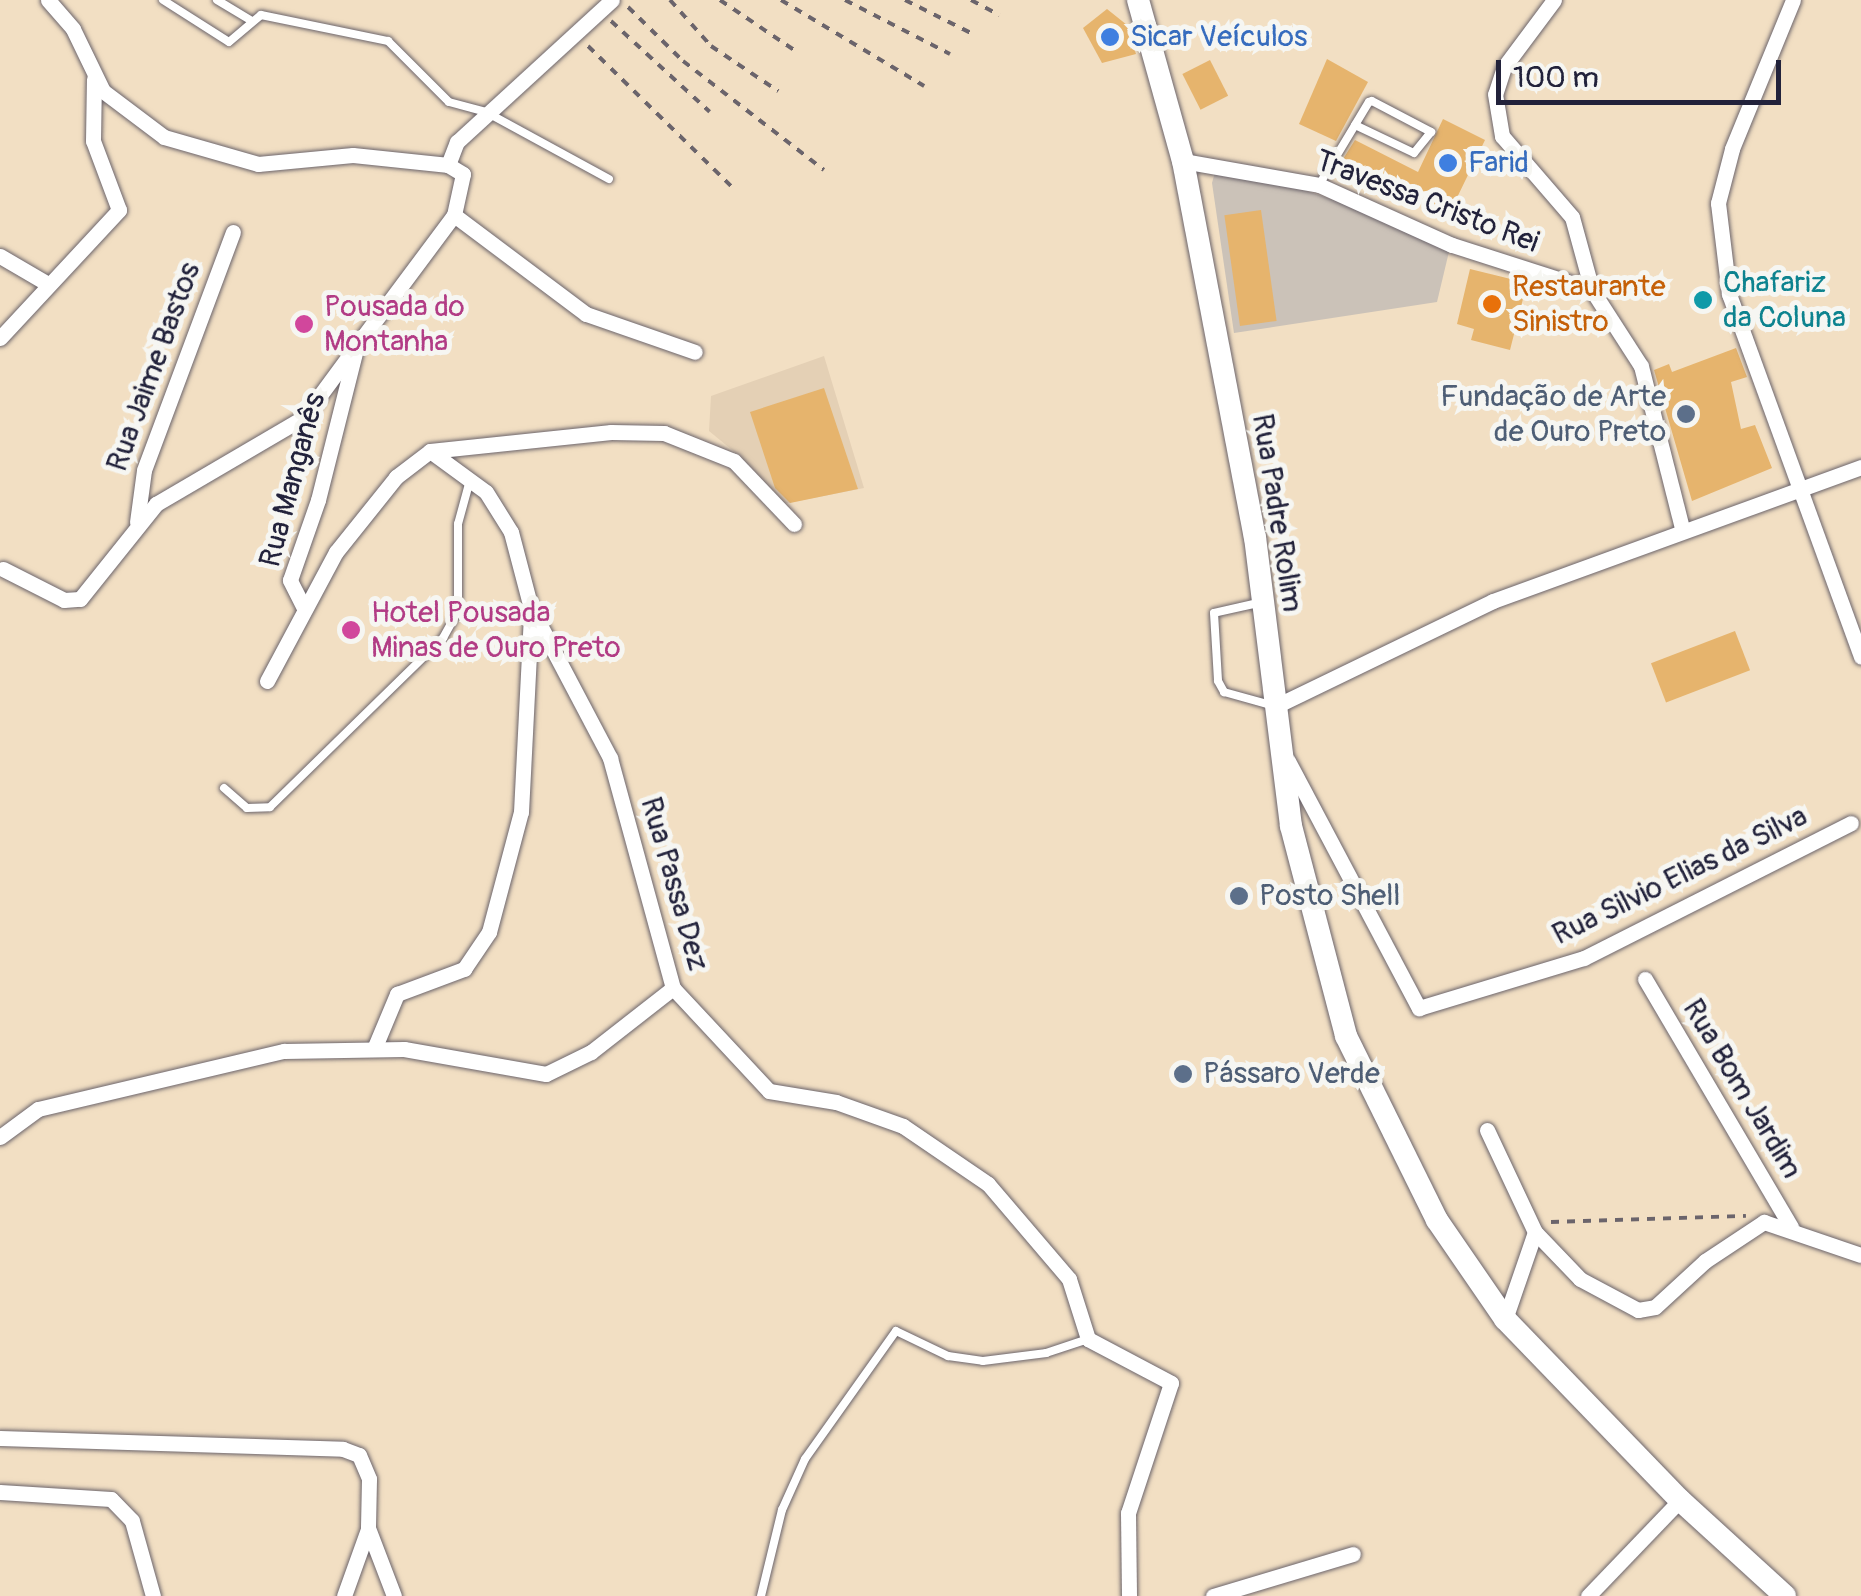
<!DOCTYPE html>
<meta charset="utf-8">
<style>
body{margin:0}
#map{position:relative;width:1861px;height:1596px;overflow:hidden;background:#f2dfc3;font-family:Pangolin,sans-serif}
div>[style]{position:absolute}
.built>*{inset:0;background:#e4d0b5}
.industrial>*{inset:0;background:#cbc2b8}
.building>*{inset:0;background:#e6b46d;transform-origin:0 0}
.path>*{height:4px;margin-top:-2px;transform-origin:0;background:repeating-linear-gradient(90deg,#6b646b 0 8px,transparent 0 16px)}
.roads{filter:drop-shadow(0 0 2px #6b646b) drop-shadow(0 0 2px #6b646b)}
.lane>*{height:8px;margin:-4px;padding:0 4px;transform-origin:4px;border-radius:4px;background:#fff}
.street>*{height:15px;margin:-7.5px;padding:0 7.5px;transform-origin:7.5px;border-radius:7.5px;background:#fff}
.secondary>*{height:22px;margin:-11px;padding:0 11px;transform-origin:11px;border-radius:11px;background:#fff}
.dots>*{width:28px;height:28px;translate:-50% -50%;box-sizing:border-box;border:5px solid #f6f6f2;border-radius:50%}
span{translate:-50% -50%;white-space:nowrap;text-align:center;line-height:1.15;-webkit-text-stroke:10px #f6f6f2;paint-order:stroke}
.shop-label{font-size:30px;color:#366cbe}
.left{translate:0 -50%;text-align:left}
.street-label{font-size:30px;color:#22223b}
.culture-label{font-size:30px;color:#0d838f}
.food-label{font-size:30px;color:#c56008}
.hotel-label{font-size:30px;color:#b23c85}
.service-label{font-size:30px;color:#4e5e75}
.right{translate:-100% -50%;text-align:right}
.scale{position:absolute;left:1496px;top:60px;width:285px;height:45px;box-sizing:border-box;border:5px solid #22223b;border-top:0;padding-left:12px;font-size:30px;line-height:35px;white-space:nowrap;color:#22223b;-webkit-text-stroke:8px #f6f6f2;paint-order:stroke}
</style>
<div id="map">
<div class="built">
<i style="clip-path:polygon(824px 356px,864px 488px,778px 505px,737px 454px,709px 431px,711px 396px)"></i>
</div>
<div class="industrial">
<i style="clip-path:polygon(1231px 166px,1452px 239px,1437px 302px,1234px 333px,1212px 183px,1215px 172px)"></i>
</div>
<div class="building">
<i style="clip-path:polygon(1107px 9px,1127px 25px,1136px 54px,1102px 63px,1083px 28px)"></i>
<i style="clip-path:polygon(1327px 59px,1368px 82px,1336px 141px,1299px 124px)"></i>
<i style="left:1210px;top:60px;width:40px;height:31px;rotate:63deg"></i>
<i style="clip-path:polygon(1443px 119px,1485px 140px,1450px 212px,1343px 159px,1355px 140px,1418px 172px)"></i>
<i style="left:1261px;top:210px;width:112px;height:37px;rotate:82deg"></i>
<i style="clip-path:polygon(1470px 269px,1527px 283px,1510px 350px,1471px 340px,1474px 329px,1457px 324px)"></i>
<i style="clip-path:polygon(1736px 348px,1747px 377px,1731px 382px,1741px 429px,1755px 425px,1772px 468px,1692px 501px,1654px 370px,1669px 364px,1672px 372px)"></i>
<i style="clip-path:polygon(824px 388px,858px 489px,790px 503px,775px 488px,750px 412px)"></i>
<i style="left:1735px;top:631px;width:42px;height:90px;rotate:69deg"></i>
</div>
<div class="path">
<i style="left:670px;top:0;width:62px;rotate:48.3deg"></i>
<i style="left:711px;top:46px;width:81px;rotate:33.9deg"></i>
<i style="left:720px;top:0;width:93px;rotate:34deg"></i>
<i style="left:781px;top:0;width:167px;rotate:31deg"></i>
<i style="left:845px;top:0;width:118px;rotate:27.2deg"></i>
<i style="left:905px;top:0;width:74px;rotate:26.6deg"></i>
<i style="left:971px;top:0;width:32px;rotate:28deg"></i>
<i style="left:628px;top:7px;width:77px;rotate:44.5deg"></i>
<i style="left:683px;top:61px;width:178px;rotate:37.7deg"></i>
<i style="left:611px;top:21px;width:134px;rotate:42.6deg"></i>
<i style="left:588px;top:46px;width:200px;rotate:44.4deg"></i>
<i style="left:1551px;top:1222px;width:195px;rotate:-1.8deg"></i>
</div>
<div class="roads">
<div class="lane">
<i style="left:163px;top:0;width:78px;rotate:32.5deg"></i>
<i style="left:229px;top:42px;width:42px;rotate:-40.2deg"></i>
<i style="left:261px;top:15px;width:130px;rotate:11.6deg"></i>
<i style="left:388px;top:41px;width:86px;rotate:45deg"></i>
<i style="left:449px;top:102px;width:38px;rotate:15deg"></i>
<i style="left:486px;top:112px;width:140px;rotate:28.6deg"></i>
<i style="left:217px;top:0;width:39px;rotate:31deg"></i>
<i style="left:1319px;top:185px;width:70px;rotate:-59deg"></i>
<i style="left:1355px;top:125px;width:27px;rotate:-59deg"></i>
<i style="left:1369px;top:102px;width:3px;rotate:-18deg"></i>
<i style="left:1372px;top:101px;width:67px;rotate:27.7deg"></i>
<i style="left:1431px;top:132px;width:27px;rotate:129deg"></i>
<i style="left:1414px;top:153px;width:65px;rotate:-154.6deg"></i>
<i style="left:1258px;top:603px;width:45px;rotate:167.2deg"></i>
<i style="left:1214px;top:613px;width:68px;rotate:86.6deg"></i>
<i style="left:1218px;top:681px;width:13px;rotate:61deg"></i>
<i style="left:1224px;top:692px;width:49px;rotate:15.5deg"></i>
<i style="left:224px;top:788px;width:30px;rotate:41deg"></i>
<i style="left:247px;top:808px;width:23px;rotate:-2deg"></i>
<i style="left:270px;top:807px;width:242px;rotate:-44.3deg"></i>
<i style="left:443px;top:638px;width:31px;rotate:-61deg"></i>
<i style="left:458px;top:611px;width:87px;rotate:-90deg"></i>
<i style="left:458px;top:524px;width:46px;rotate:-74.7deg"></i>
<i style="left:761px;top:1596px;width:89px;rotate:-76.3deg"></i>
<i style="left:782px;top:1510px;width:56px;rotate:-65.7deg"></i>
<i style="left:805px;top:1459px;width:157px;rotate:-54.6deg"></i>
<i style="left:896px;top:1331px;width:58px;rotate:25.7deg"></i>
<i style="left:948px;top:1356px;width:35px;rotate:8deg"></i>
<i style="left:983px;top:1361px;width:64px;rotate:-7.2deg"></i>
<i style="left:1046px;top:1353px;width:44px;rotate:-18.4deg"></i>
</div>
<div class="street">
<i style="left:48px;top:0;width:38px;rotate:49deg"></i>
<i style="left:73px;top:29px;width:69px;rotate:64.2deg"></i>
<i style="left:103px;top:91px;width:76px;rotate:37deg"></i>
<i style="left:164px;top:137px;width:98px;rotate:16deg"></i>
<i style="left:258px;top:164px;width:95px;rotate:-5.4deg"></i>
<i style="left:353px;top:155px;width:96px;rotate:6deg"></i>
<i style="left:1554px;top:0;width:84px;rotate:126.7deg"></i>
<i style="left:1504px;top:67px;width:28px;rotate:108deg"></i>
<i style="left:1495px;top:94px;width:43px;rotate:80.5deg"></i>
<i style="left:1502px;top:136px;width:107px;rotate:49.2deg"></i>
<i style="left:1572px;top:217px;width:76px;rotate:74.7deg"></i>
<i style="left:1592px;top:290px;width:90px;rotate:57.2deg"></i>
<i style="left:1641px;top:366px;width:167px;rotate:75.8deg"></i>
<i style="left:1793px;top:0;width:161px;rotate:112.3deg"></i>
<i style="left:1732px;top:149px;width:56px;rotate:104.5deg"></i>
<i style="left:1718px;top:203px;width:92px;rotate:83.1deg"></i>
<i style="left:1729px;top:294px;width:386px;rotate:70deg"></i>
<i style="left:1183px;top:161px;width:138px;rotate:10deg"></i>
<i style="left:1319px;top:185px;width:146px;rotate:24.3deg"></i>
<i style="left:1452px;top:245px;width:147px;rotate:17.8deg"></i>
<i style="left:454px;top:215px;width:165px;rotate:36.9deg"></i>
<i style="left:586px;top:314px;width:115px;rotate:19.2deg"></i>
<i style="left:0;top:256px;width:56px;rotate:30.3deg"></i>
<i style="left:0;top:338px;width:175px;rotate:-47.1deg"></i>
<i style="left:119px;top:210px;width:74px;rotate:-110.6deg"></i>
<i style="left:93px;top:141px;width:62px;rotate:-89.1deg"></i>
<i style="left:430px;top:451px;width:69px;rotate:36.2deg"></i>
<i style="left:486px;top:492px;width:47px;rotate:58deg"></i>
<i style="left:511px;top:532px;width:79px;rotate:75.3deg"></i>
<i style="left:531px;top:608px;width:170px;rotate:62.2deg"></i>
<i style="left:610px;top:758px;width:238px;rotate:74.7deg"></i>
<i style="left:673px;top:988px;width:141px;rotate:47deg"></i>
<i style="left:769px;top:1091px;width:68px;rotate:9.3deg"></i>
<i style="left:836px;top:1102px;width:71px;rotate:19.7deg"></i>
<i style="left:903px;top:1126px;width:103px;rotate:34.3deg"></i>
<i style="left:988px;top:1184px;width:125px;rotate:49.5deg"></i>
<i style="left:1069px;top:1279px;width:63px;rotate:72.4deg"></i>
<i style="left:1088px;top:1339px;width:94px;rotate:27.9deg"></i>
<i style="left:1171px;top:1383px;width:137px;rotate:108.3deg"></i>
<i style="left:1128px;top:1513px;width:83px;rotate:89.3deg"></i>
<i style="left:137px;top:522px;width:52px;rotate:-82.3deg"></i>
<i style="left:144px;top:470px;width:254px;rotate:-69.5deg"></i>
<i style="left:3px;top:569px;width:68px;rotate:26.9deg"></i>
<i style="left:64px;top:600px;width:16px;rotate:-4deg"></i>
<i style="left:80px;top:599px;width:122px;rotate:-51.3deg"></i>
<i style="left:156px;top:504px;width:172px;rotate:-30.4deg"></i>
<i style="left:304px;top:417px;width:81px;rotate:-53.6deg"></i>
<i style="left:303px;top:606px;width:29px;rotate:-117deg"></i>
<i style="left:290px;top:580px;width:85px;rotate:-70.7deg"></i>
<i style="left:318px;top:500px;width:160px;rotate:-75.9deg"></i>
<i style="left:357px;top:345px;width:162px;rotate:-53.3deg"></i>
<i style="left:454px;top:215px;width:42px;rotate:-77.6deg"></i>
<i style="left:463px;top:174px;width:17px;rotate:-149deg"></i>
<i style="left:448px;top:165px;width:25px;rotate:-69deg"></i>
<i style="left:457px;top:142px;width:210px;rotate:-42.5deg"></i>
<i style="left:267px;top:681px;width:146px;rotate:-61.9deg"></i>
<i style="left:336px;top:552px;width:96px;rotate:-51.3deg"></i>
<i style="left:396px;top:477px;width:43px;rotate:-37.4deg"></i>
<i style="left:430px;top:451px;width:182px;rotate:-6deg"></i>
<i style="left:611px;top:432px;width:53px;rotate:1.1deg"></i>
<i style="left:664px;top:433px;width:75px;rotate:21.8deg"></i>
<i style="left:734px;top:461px;width:87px;rotate:46.4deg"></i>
<i style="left:1276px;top:706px;width:241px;rotate:-25.8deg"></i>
<i style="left:1493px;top:601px;width:392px;rotate:-20deg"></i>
<i style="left:1288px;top:761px;width:280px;rotate:62.1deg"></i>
<i style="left:1419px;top:1008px;width:172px;rotate:-16.9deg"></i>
<i style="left:1584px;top:958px;width:299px;rotate:-26.8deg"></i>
<i style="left:1645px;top:979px;width:288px;rotate:59.5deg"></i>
<i style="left:374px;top:1049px;width:60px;rotate:-67.3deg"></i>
<i style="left:397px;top:994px;width:72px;rotate:-20.5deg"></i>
<i style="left:464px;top:969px;width:45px;rotate:-56deg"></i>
<i style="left:489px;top:932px;width:124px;rotate:-75.1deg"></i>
<i style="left:521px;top:812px;width:200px;rotate:-87.1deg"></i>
<i style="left:1487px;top:1130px;width:113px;rotate:64.8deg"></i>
<i style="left:1535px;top:1232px;width:92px;rotate:109deg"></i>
<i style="left:0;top:1137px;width:47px;rotate:-36.4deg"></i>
<i style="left:38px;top:1109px;width:253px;rotate:-13.3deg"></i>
<i style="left:284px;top:1051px;width:120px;rotate:-1deg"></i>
<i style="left:404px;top:1049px;width:144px;rotate:10deg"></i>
<i style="left:546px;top:1074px;width:50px;rotate:-26.1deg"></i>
<i style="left:591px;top:1052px;width:104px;rotate:-38deg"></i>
<i style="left:1535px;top:1232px;width:65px;rotate:46.2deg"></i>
<i style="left:1580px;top:1279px;width:66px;rotate:28.1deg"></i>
<i style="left:1638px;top:1310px;width:17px;rotate:-10deg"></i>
<i style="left:1655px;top:1307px;width:68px;rotate:-42.6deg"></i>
<i style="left:1705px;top:1261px;width:71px;rotate:-33.5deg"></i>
<i style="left:1764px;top:1222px;width:102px;rotate:18.8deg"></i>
<i style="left:0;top:1438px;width:343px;rotate:1.8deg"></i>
<i style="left:343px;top:1449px;width:17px;rotate:21deg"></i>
<i style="left:359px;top:1455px;width:26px;rotate:67deg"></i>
<i style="left:369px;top:1479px;width:49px;rotate:91.2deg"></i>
<i style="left:368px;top:1528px;width:73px;rotate:69.1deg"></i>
<i style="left:0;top:1492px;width:111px;rotate:3.6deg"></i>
<i style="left:111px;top:1499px;width:30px;rotate:46deg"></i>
<i style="left:132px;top:1521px;width:78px;rotate:74.4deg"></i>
<i style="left:344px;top:1596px;width:71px;rotate:-70.3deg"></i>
<i style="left:1213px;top:1596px;width:146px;rotate:-16.7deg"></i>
<i style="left:1588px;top:1596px;width:133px;rotate:-46.2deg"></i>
</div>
<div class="secondary">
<i style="left:1138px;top:0;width:167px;rotate:74.4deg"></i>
<i style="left:1183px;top:161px;width:383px;rotate:79.2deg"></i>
<i style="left:1255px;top:537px;width:291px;rotate:82.9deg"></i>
<i style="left:1291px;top:826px;width:217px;rotate:75.3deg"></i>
<i style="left:1346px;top:1036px;width:205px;rotate:63.7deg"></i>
<i style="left:1437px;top:1220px;width:120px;rotate:55.5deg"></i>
<i style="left:1505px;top:1319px;width:252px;rotate:46deg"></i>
<i style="left:1680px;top:1500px;width:142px;rotate:42.4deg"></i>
</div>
</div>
<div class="dots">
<i style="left:1110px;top:37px;background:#3f7fe0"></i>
<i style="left:1448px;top:163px;background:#3f7fe0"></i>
<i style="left:1703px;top:300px;background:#0f9aa8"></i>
<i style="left:1492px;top:304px;background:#e8710a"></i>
<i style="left:304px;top:324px;background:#d1479c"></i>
<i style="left:1686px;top:414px;background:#5c6f8a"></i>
<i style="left:351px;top:630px;background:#d1479c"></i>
<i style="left:1239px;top:896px;background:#5c6f8a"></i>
<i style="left:1183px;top:1074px;background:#5c6f8a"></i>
</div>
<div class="shop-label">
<span class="left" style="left:1130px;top:37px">Sicar Veículos</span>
<span class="left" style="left:1468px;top:163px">Farid</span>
</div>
<div class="street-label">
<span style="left:1427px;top:202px;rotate:21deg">Travessa Cristo Rei</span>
<span style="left:154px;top:367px;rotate:-70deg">Rua Jaime Bastos</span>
<span style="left:293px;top:480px;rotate:-75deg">Rua Manganês</span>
<span style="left:1277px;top:513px;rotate:81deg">Rua Padre Rolim</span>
<span style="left:1680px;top:876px;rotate:-26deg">Rua Silvio Elias da Silva</span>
<span style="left:674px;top:884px;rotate:74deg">Rua Passa Dez</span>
<span style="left:1742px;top:1089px;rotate:59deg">Rua Bom Jardim</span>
</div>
<div class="culture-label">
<span class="left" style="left:1723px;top:300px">Chafariz<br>da Coluna</span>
</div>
<div class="food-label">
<span class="left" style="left:1512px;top:304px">Restaurante<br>Sinistro</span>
</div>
<div class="hotel-label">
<span class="left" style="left:324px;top:324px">Pousada do<br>Montanha</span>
<span class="left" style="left:371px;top:630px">Hotel Pousada<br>Minas de Ouro Preto</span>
</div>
<div class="service-label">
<span class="right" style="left:1666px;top:414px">Fundação de Arte<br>de Ouro Preto</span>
<span class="left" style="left:1259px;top:896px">Posto Shell</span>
<span class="left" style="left:1203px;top:1074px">Pássaro Verde</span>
</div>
<div class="scale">100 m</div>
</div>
